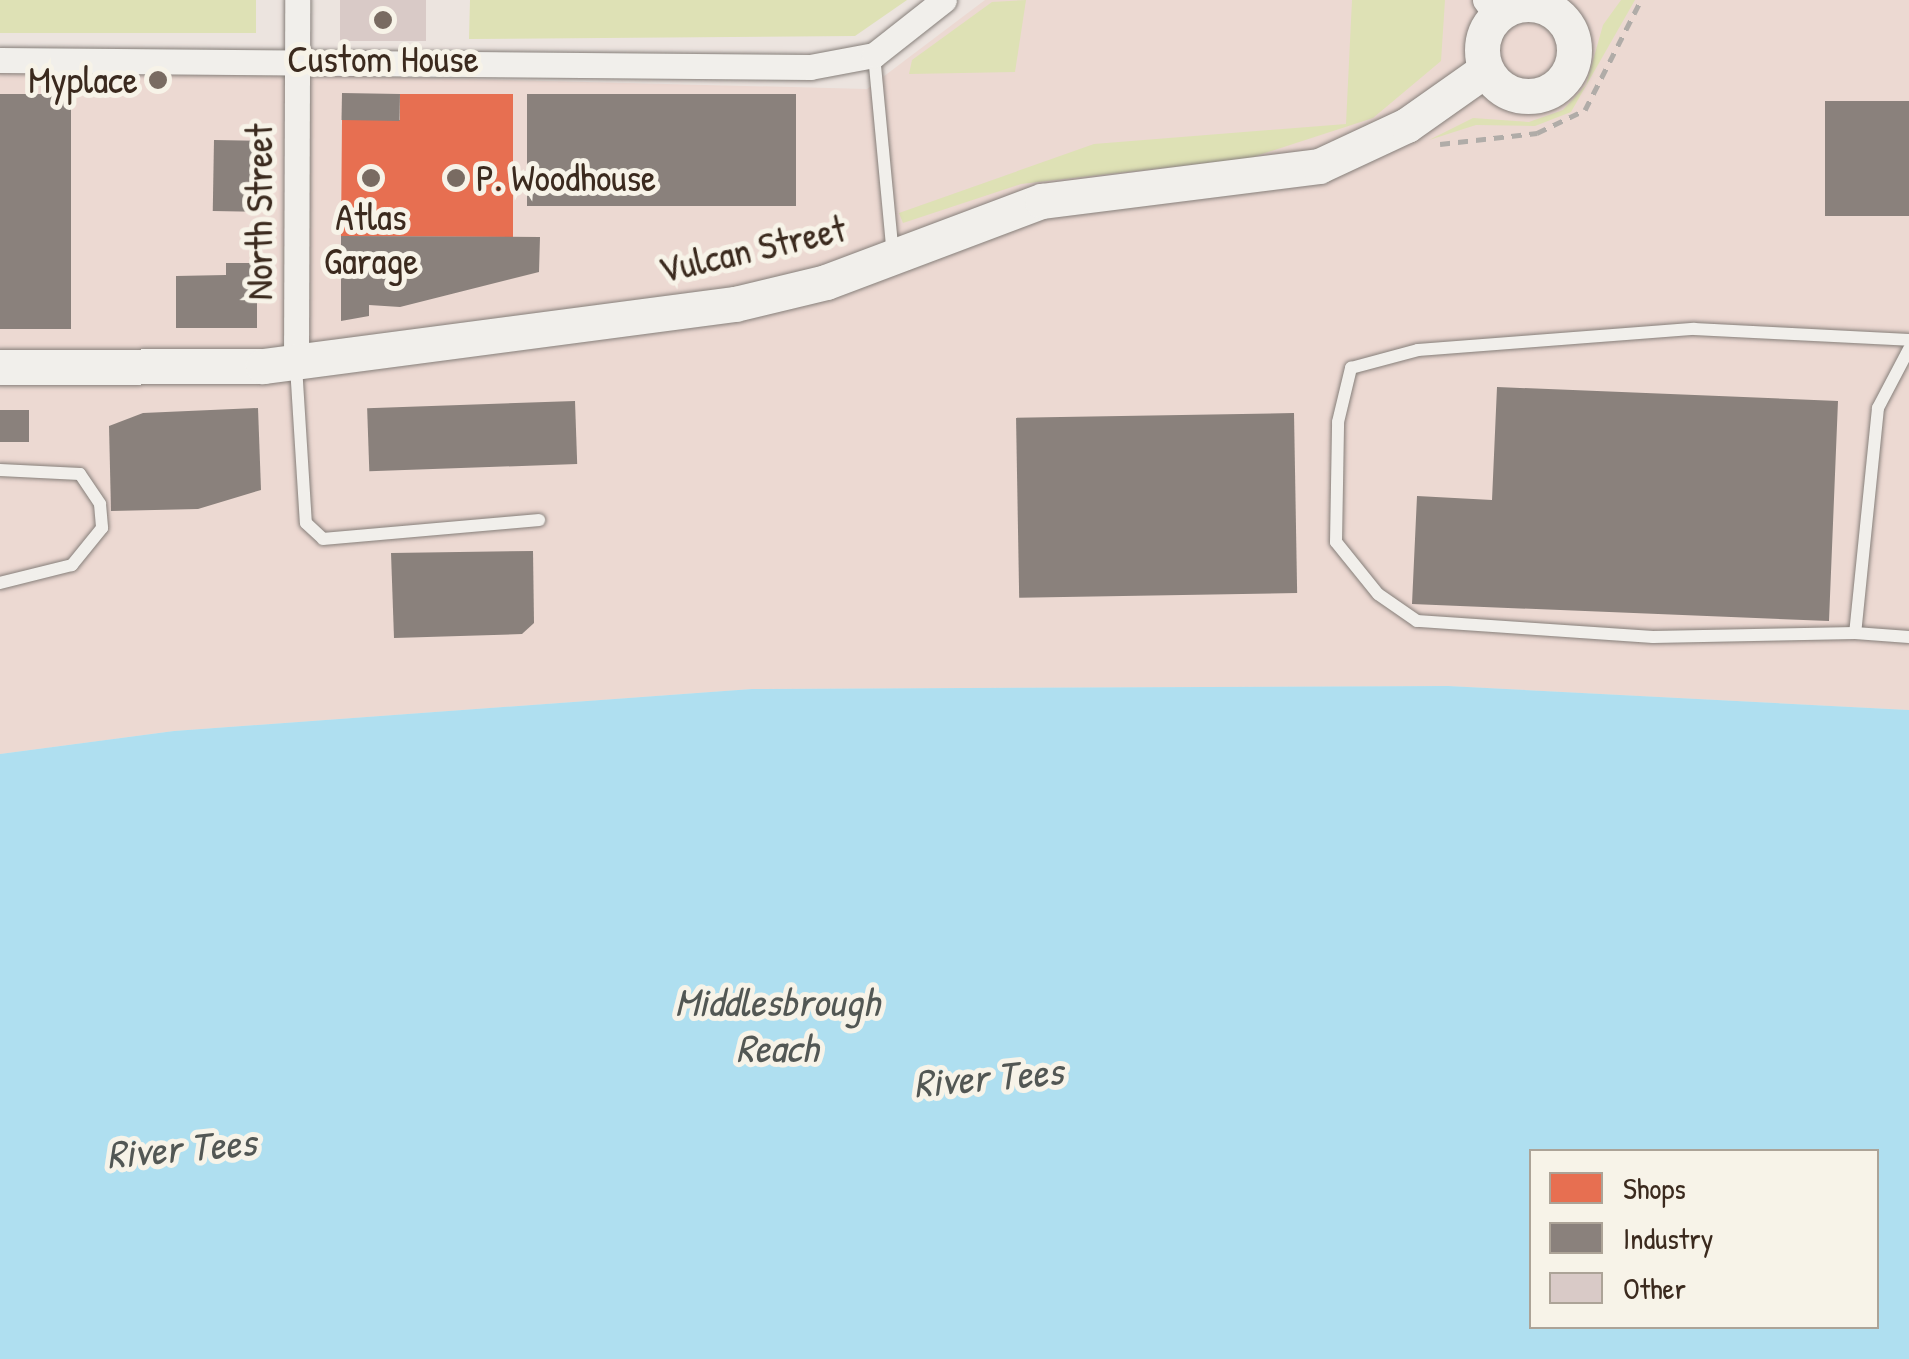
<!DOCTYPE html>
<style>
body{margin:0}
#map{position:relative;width:1909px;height:1359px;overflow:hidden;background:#ece4df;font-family:"Patrick Hand",sans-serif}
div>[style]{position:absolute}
.built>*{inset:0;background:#ecd9d2}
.green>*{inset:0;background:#dee1b5;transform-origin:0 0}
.water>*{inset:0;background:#afdff0}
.shops>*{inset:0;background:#e76f51}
.industry>*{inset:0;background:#8a817c;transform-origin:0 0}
.building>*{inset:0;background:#d9cac7;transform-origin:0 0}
.path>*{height:5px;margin-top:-2.5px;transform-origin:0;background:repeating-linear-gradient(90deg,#b0aca8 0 10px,transparent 0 18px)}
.roads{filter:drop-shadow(0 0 2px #867f7a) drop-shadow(0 0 2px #867f7a)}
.lane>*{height:12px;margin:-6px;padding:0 6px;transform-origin:6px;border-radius:6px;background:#f1efeb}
.street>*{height:25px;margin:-12.5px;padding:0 12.5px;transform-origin:12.5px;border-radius:12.5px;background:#f1efeb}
.secondary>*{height:35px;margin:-17.5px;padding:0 17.5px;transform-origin:17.5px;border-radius:17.5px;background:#f1efeb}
.secondary>.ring{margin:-17.5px;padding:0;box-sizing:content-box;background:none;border:35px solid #f1efeb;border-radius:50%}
.dots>*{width:28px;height:28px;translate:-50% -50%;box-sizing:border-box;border:5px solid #f7f3e8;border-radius:50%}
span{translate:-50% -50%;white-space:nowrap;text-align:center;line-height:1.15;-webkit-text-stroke:10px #f7f3e8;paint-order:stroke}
.poi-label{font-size:38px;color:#3b2a1e}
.right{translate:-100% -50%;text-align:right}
.left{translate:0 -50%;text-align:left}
.street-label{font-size:38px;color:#3b2a1e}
.water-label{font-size:40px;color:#525754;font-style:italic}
.legend{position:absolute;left:1529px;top:1149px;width:350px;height:180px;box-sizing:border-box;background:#f7f3e8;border:2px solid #aca397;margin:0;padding:12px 18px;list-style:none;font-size:30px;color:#3b2a1e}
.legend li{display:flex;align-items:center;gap:20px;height:50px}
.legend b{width:50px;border:2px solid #aca397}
</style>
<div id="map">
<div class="built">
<i style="clip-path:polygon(985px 0,1909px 0,1909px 710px,1448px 686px,752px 689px,174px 731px,0 754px,0 67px,867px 89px)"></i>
</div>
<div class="green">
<i style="left:0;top:0;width:256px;height:33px"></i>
<i style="clip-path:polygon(470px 0,907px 0,855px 36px,469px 39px)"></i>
<i style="clip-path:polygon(1026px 0,1015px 72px,909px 74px,912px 60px,992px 2px)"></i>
<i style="clip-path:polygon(1352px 0,1445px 0,1441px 61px,1373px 118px,1250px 158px,1021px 184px,903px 223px,899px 213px,1094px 144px,1346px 124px)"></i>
<i style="clip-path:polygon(1621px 0,1635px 0,1571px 112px,1535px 126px,1476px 125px,1429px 140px,1473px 118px,1529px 122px,1563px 110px,1586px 85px,1603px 25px)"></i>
</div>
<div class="water">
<i style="clip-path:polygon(evenodd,1448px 686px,1909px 710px,1909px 1359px,0 1359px,0 754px,174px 731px,752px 689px,1448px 686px,1532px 1152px,1876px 1152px,1876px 1326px,1532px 1326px,1532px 1152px)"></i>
</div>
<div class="shops">
<i style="clip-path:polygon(400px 94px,513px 94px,513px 237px,341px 236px,342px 120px,400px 120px)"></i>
</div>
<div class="industry">
<i style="left:342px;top:93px;width:58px;height:27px;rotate:1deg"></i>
<i style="left:0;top:94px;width:71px;height:235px"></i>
<i style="left:527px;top:94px;width:269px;height:112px"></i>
<i style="left:1909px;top:101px;width:115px;height:84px;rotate:90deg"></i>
<i style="left:214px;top:140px;width:42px;height:71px;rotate:1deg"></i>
<i style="clip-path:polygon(341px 236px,540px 237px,539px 272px,400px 307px,369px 305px,369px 316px,341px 321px)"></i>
<i style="clip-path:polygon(226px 263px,257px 263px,257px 328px,176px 328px,176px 276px,226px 275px)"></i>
<i style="clip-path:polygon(1497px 387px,1838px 401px,1829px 621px,1412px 604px,1417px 496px,1492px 500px)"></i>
<i style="left:575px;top:401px;width:63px;height:208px;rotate:88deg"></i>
<i style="clip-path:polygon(258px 408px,261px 490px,198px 509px,111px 511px,109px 426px,143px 413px)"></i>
<i style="left:29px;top:410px;width:32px;height:29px;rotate:90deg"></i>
<i style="left:1294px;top:413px;width:180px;height:278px;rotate:89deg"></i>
<i style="clip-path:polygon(533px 551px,534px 623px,522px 634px,394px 638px,391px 553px)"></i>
</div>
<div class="building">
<i style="left:340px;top:0;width:86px;height:41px"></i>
</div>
<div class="path">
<i style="left:1440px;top:144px;width:98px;rotate:-6.5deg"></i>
<i style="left:1537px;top:133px;width:53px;rotate:-25.6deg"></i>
<i style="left:1585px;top:110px;width:123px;rotate:-63deg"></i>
</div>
<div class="roads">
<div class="lane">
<i style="left:874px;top:55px;width:202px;rotate:84.6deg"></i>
<i style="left:1909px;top:349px;width:67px;rotate:117.7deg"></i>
<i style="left:1878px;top:408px;width:226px;rotate:95.8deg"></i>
<i style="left:1855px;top:633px;width:54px;rotate:4.2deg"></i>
<i style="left:296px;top:366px;width:157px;rotate:86.4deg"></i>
<i style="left:306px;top:523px;width:23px;rotate:43deg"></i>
<i style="left:323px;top:539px;width:217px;rotate:-5deg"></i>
<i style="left:0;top:470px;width:80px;rotate:2.9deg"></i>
<i style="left:80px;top:474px;width:36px;rotate:56deg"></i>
<i style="left:100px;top:504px;width:24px;rotate:85deg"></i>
<i style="left:102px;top:528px;width:48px;rotate:129deg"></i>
<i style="left:72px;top:565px;width:74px;rotate:166deg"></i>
<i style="left:1855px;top:633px;width:202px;rotate:178.9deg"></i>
<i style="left:1653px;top:637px;width:237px;rotate:-176.1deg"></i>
<i style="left:1417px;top:621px;width:47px;rotate:-145.3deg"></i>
<i style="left:1378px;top:594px;width:67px;rotate:-128.9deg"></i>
<i style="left:1336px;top:542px;width:120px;rotate:-89deg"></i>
<i style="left:1338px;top:422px;width:56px;rotate:-76.5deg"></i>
<i style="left:1351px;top:368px;width:69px;rotate:-15deg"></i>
<i style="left:1418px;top:350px;width:277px;rotate:-4.4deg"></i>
<i style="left:1694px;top:329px;width:215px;rotate:2.9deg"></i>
</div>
<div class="street">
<i style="left:1485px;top:0;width:19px;rotate:54deg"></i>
<i style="left:0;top:60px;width:810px;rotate:0.5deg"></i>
<i style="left:810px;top:67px;width:65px;rotate:-10.6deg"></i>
<i style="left:874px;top:55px;width:89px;rotate:-38.2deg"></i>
<i style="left:296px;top:363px;width:363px;rotate:-89.8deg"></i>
</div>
<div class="secondary">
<i class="ring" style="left:1482px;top:4px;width:57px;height:57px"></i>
<i style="left:0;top:367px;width:263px;rotate:-0.2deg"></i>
<i style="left:263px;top:366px;width:476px;rotate:-7.5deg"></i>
<i style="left:735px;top:304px;width:94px;rotate:-13.6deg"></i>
<i style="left:826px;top:282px;width:231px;rotate:-20.6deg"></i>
<i style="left:1042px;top:201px;width:279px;rotate:-7.2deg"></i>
<i style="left:1319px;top:166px;width:97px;rotate:-25deg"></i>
<i style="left:1407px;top:125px;width:95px;rotate:-35.2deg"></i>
</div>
</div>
<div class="dots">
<i style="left:383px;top:20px;background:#796b62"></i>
<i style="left:158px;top:80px;background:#796b62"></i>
<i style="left:371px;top:178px;background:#796b62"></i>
<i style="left:456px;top:178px;background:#796b62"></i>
</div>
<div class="poi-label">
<span style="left:383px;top:59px">Custom House</span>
<span class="right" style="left:138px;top:80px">Myplace</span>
<span class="left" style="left:476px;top:178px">P. Woodhouse</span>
<span style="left:371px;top:239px">Atlas<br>Garage</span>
</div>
<div class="street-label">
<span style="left:259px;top:212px;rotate:-90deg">North Street</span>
<span style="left:752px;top:249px;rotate:-13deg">Vulcan Street</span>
</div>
<div class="water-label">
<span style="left:777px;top:1024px">Middlesbrough<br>Reach</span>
<span style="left:988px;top:1076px;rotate:-5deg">River Tees</span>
<span style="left:181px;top:1147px;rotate:-5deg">River Tees</span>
</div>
<ul class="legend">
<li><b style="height:28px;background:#e76f51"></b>Shops</li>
<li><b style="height:28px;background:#8a817c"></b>Industry</li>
<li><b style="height:28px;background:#d9cac7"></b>Other</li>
</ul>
</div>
